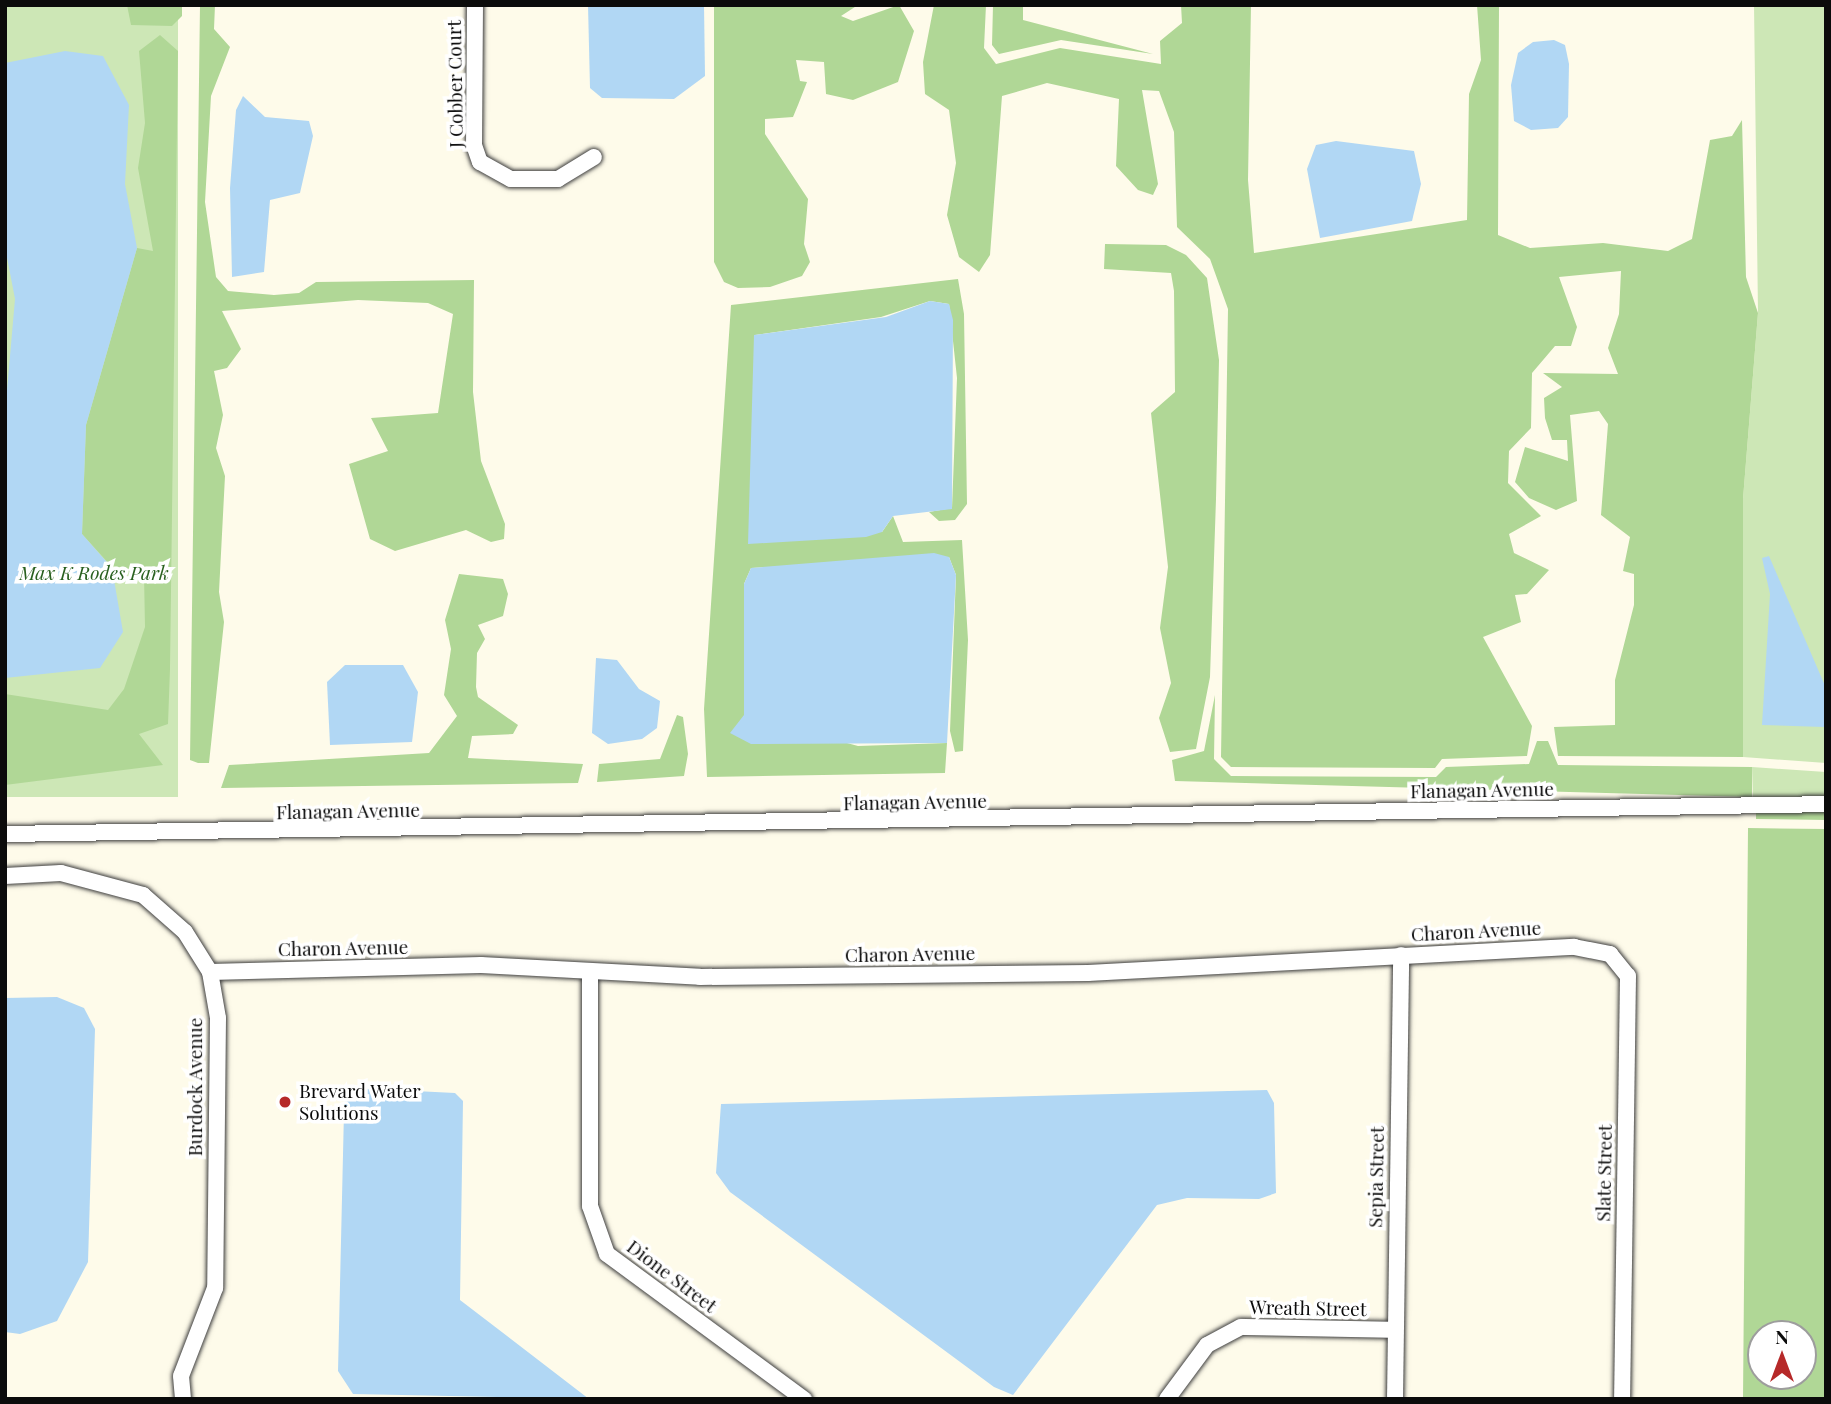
<!DOCTYPE html>
<style>
body{margin:0}
#map{position:relative;width:1831px;height:1404px;overflow:hidden;background:#fefbea;font-family:"Playfair Display",serif}
div>[style]{position:absolute}
.green>*{inset:0;background:#cde7b6;transform-origin:0 0}
.forest>*{inset:0;background:#b0d796}
.water>*{inset:0;background:#b1d7f4}
.roads{filter:drop-shadow(0 0 2px #3e3e3e) drop-shadow(0 0 2px #3e3e3e)}
.minor>*{height:16px;margin:-8px;padding:0 8px;transform-origin:8px;border-radius:8px;background:#fff}
.dots>*{width:19px;height:19px;translate:-50% -50%;box-sizing:border-box;border:4px solid #fff;border-radius:50%}
span{translate:-50% -50%;white-space:nowrap;text-align:center;line-height:1.15;-webkit-text-stroke:7px #fff;paint-order:stroke}
.street-label{font-size:19px;color:#0b0b0b}
.park-label{font-size:19px;color:#29601f;font-style:italic}
.poi-label{font-size:19px;color:#0b0b0b}
.left{translate:0 -50%;text-align:left}
.frame{position:absolute;inset:0;border:7px solid #0b0b0b;pointer-events:none}
.north{position:absolute;left:1747px;top:1320px;width:70px;height:70px;box-sizing:border-box;background:#fff;border:2px solid #9d9d9d;border-radius:50%;rotate:0deg;font-size:19px;font-weight:700;line-height:28px;text-align:center;color:#0b0b0b}
.north::after{content:'';display:block;margin:auto;width:24px;height:32px;background:#b62929;clip-path:polygon(50% 0,100% 100%,50% 72%,0 100%)}
</style>
<div id="map">
<div class="green">
<i style="left:5px;top:5px;width:173px;height:792px"></i>
<i style="clip-path:polygon(1754px 5px,1826px 5px,1826px 763px,1743px 757px,1743px 499px,1758px 313px)"></i>
<i style="clip-path:polygon(1752px 767px,1826px 772px,1826px 797px,1753px 798px)"></i>
</div>
<div class="forest">
<i style="clip-path:polygon(127px 5px,182px 5px,182px 16px,172px 26px,131px 25px)"></i>
<i style="clip-path:polygon(200px 5px,215px 5px,214px 29px,230px 47px,211px 96px,205px 202px,216px 277px,228px 291px,274px 295px,299px 293px,316px 282px,474px 280px,473px 392px,481px 461px,505px 524px,504px 539px,491px 542px,466px 530px,395px 551px,370px 539px,349px 464px,388px 451px,371px 418px,438px 413px,453px 314px,428px 303px,358px 300px,222px 311px,241px 349px,227px 368px,214px 371px,223px 415px,216px 448px,225px 476px,219px 592px,224px 622px,209px 763px,198px 763px,190px 760px)"></i>
<i style="clip-path:polygon(714px 5px,858px 5px,841px 16px,853px 21px,899px 5px,914px 31px,898px 82px,853px 100px,826px 94px,824px 62px,796px 60px,800px 81px,807px 82px,798px 105px,793px 117px,765px 119px,765px 134px,808px 199px,804px 244px,810px 262px,802px 276px,770px 287px,738px 288px,724px 282px,714px 262px)"></i>
<i style="clip-path:polygon(934px 5px,986px 5px,984px 48px,996px 64px,1060px 48px,1161px 64px,1160px 41px,1182px 23px,1181px 5px,1251px 5px,1248px 180px,1254px 253px,1467px 220px,1469px 94px,1481px 60px,1477px 5px,1499px 5px,1498px 235px,1530px 248px,1603px 243px,1668px 251px,1692px 239px,1710px 140px,1732px 136px,1742px 120px,1746px 277px,1758px 313px,1743px 499px,1743px 757px,1558px 756px,1554px 727px,1615px 725px,1615px 680px,1634px 605px,1634px 574px,1623px 571px,1630px 537px,1601px 515px,1608px 424px,1599px 411px,1570px 415px,1577px 501px,1556px 510px,1529px 498px,1515px 482px,1525px 447px,1568px 461px,1567px 440px,1552px 440px,1545px 418px,1544px 398px,1562px 387px,1543px 373px,1618px 374px,1608px 348px,1619px 314px,1621px 271px,1559px 277px,1577px 327px,1571px 346px,1555px 346px,1532px 373px,1531px 428px,1509px 451px,1508px 483px,1541px 516px,1509px 534px,1514px 553px,1549px 570px,1527px 594px,1515px 595px,1521px 622px,1483px 637px,1532px 726px,1527px 756px,1442px 759px,1435px 768px,1231px 767px,1221px 757px,1228px 309px,1210px 259px,1177px 227px,1174px 132px,1159px 91px,1142px 90px,1158px 184px,1153px 195px,1138px 190px,1116px 166px,1119px 99px,1047px 83px,1002px 96px,990px 255px,979px 272px,959px 257px,947px 215px,956px 163px,949px 110px,925px 94px,923px 62px)"></i>
<i style="clip-path:polygon(993px 5px,1023px 5px,1023px 20px,1153px 54px,1061px 40px,999px 54px,992px 45px)"></i>
<i style="clip-path:polygon(160px 35px,178px 51px,170px 669px,168px 724px,139px 734px,163px 765px,5px 785px,5px 694px,108px 710px,124px 689px,145px 627px,144px 575px,110px 565px,82px 534px,86px 425px,137px 248px,153px 251px,138px 168px,145px 123px,139px 51px)"></i>
<i style="clip-path:polygon(1105px 244px,1166px 245px,1186px 255px,1207px 278px,1219px 360px,1216px 499px,1210px 677px,1196px 749px,1170px 752px,1159px 718px,1171px 683px,1160px 628px,1168px 567px,1151px 413px,1175px 392px,1174px 291px,1171px 273px,1104px 269px)"></i>
<i style="clip-path:polygon(958px 279px,964px 314px,967px 504px,955px 520px,939px 521px,929px 512px,952px 508px,957px 378px,949px 304px,930px 301px,881px 317px,755px 335px,882px 532px,893px 516px,903px 542px,962px 540px,968px 640px,963px 751px,955px 752px,950px 731px,956px 575px,949px 557px,751px 568px,744px 584px,744px 715px,858px 746px,947px 743px,945px 773px,707px 777px,704px 709px,731px 305px)"></i>
<i style="clip-path:polygon(459px 574px,503px 579px,508px 594px,503px 616px,478px 625px,485px 639px,477px 653px,476px 687px,478px 697px,518px 725px,513px 734px,472px 736px,468px 758px,583px 764px,578px 783px,221px 788px,229px 765px,429px 753px,457px 716px,444px 695px,451px 649px,445px 620px)"></i>
<i style="clip-path:polygon(1215px 695px,1214px 759px,1231px 776px,1436px 777px,1446px 767px,1529px 764px,1537px 741px,1548px 741px,1558px 765px,1752px 767px,1752px 797px,1175px 781px,1172px 760px,1204px 751px)"></i>
<i style="clip-path:polygon(677px 715px,683px 717px,688px 754px,684px 776px,597px 782px,599px 764px,660px 759px)"></i>
<i style="clip-path:polygon(1826px 797px,1826px 820px,1756px 819px,1756px 802px)"></i>
<i style="clip-path:polygon(evenodd,1748px 828px,1826px 829px,1826px 1399px,1743px 1399px,1748px 828px,1761px 1334px,1803px 1334px,1803px 1376px,1761px 1376px,1761px 1334px)"></i>
</div>
<div class="water">
<i style="clip-path:polygon(588px 5px,704px 5px,705px 76px,674px 99px,602px 98px,590px 88px)"></i>
<i style="clip-path:polygon(1554px 40px,1565px 45px,1569px 64px,1568px 117px,1558px 128px,1531px 130px,1514px 121px,1511px 85px,1518px 53px,1533px 42px)"></i>
<i style="clip-path:polygon(65px 51px,103px 56px,129px 105px,125px 184px,137px 248px,86px 425px,82px 534px,112px 568px,123px 632px,100px 668px,5px 678px,5px 413px,15px 299px,5px 247px,5px 63px)"></i>
<i style="clip-path:polygon(243px 96px,265px 117px,309px 121px,313px 136px,300px 193px,270px 200px,264px 272px,232px 277px,230px 188px,236px 110px)"></i>
<i style="clip-path:polygon(1336px 141px,1414px 151px,1421px 184px,1412px 221px,1320px 238px,1307px 169px,1316px 145px)"></i>
<i style="clip-path:polygon(930px 301px,949px 304px,953px 320px,952px 509px,893px 516px,882px 532px,866px 537px,748px 544px,754px 335px,886px 317px)"></i>
<i style="clip-path:polygon(934px 553px,949px 557px,956px 575px,947px 743px,751px 744px,730px 733px,744px 715px,744px 584px,751px 568px)"></i>
<i style="clip-path:polygon(1769px 556px,1826px 688px,1824px 727px,1762px 725px,1770px 594px,1762px 558px)"></i>
<i style="clip-path:polygon(596px 658px,617px 660px,639px 689px,660px 701px,657px 728px,642px 739px,608px 744px,592px 733px)"></i>
<i style="clip-path:polygon(345px 665px,403px 665px,418px 692px,412px 742px,330px 745px,327px 682px)"></i>
<i style="clip-path:polygon(57px 997px,84px 1008px,95px 1029px,88px 1262px,57px 1321px,20px 1334px,5px 1332px,5px 998px)"></i>
<i style="clip-path:polygon(355px 1088px,455px 1093px,463px 1101px,460px 1300px,589px 1399px,353px 1394px,338px 1371px,344px 1111px,345px 1097px)"></i>
<i style="clip-path:polygon(1267px 1090px,1274px 1103px,1276px 1193px,1259px 1199px,1187px 1198px,1157px 1205px,1013px 1395px,994px 1387px,730px 1192px,716px 1173px,721px 1104px)"></i>
</div>
<div class="roads">
<div class="minor">
<i style="left:475px;top:5px;width:140px;rotate:90.4deg"></i>
<i style="left:474px;top:145px;width:18px;rotate:71deg"></i>
<i style="left:480px;top:162px;width:35px;rotate:29deg"></i>
<i style="left:511px;top:179px;width:47px"></i>
<i style="left:558px;top:179px;width:42px;rotate:-31.4deg"></i>
<i style="left:5px;top:834px;width:1821px;rotate:-0.94deg"></i>
<i style="left:5px;top:876px;width:56px;rotate:-3.1deg"></i>
<i style="left:61px;top:873px;width:85px;rotate:15deg"></i>
<i style="left:143px;top:895px;width:56px;rotate:41.4deg"></i>
<i style="left:185px;top:932px;width:47px;rotate:58deg"></i>
<i style="left:210px;top:972px;width:47px;rotate:80.1deg"></i>
<i style="left:218px;top:1018px;width:270px;rotate:90.6deg"></i>
<i style="left:215px;top:1288px;width:94px;rotate:111.1deg"></i>
<i style="left:181px;top:1376px;width:23px;rotate:85deg"></i>
<i style="left:210px;top:972px;width:271px;rotate:-1.5deg"></i>
<i style="left:481px;top:965px;width:219px;rotate:3.1deg"></i>
<i style="left:700px;top:977px;width:388px;rotate:-0.6deg"></i>
<i style="left:1088px;top:973px;width:487px;rotate:-3.1deg"></i>
<i style="left:1574px;top:947px;width:37px;rotate:11deg"></i>
<i style="left:1610px;top:954px;width:28px;rotate:51deg"></i>
<i style="left:1628px;top:976px;width:423px;rotate:90.8deg"></i>
<i style="left:590px;top:975px;width:231px;rotate:90deg"></i>
<i style="left:590px;top:1206px;width:51px;rotate:70.5deg"></i>
<i style="left:607px;top:1254px;width:245px;rotate:36.4deg"></i>
<i style="left:1167px;top:1399px;width:67px;rotate:-53.5deg"></i>
<i style="left:1207px;top:1345px;width:38px;rotate:-28deg"></i>
<i style="left:1241px;top:1327px;width:154px;rotate:1.1deg"></i>
<i style="left:1395px;top:1399px;width:444px;rotate:-89.2deg"></i>
</div>
</div>
<div class="dots">
<i style="left:285px;top:1102px;background:#b62929"></i>
</div>
<div class="street-label">
<span style="left:455px;top:84px;rotate:-91deg">J Cobber Court</span>
<span style="left:1482px;top:790px;rotate:-1deg">Flanagan Avenue</span>
<span style="left:915px;top:802px;rotate:-1deg">Flanagan Avenue</span>
<span style="left:348px;top:811px;rotate:-1deg">Flanagan Avenue</span>
<span style="left:1476px;top:931px;rotate:-3deg">Charon Avenue</span>
<span style="left:343px;top:948px;rotate:-1deg">Charon Avenue</span>
<span style="left:910px;top:954px;rotate:-1deg">Charon Avenue</span>
<span style="left:195px;top:1087px;rotate:-90deg">Burdock Avenue</span>
<span style="left:1604px;top:1173px;rotate:-89deg">Slate Street</span>
<span style="left:1376px;top:1177px;rotate:-89deg">Sepia Street</span>
<span style="left:672px;top:1276px;rotate:37deg">Dione Street</span>
<span style="left:1308px;top:1308px;rotate:1deg">Wreath Street</span>
</div>
<div class="park-label">
<span style="left:94px;top:573px">Max K Rodes Park</span>
</div>
<div class="poi-label">
<span class="left" style="left:299px;top:1102px">Brevard Water<br>Solutions</span>
</div>
<div class="frame"></div>
<div class="north">N</div>
</div>
